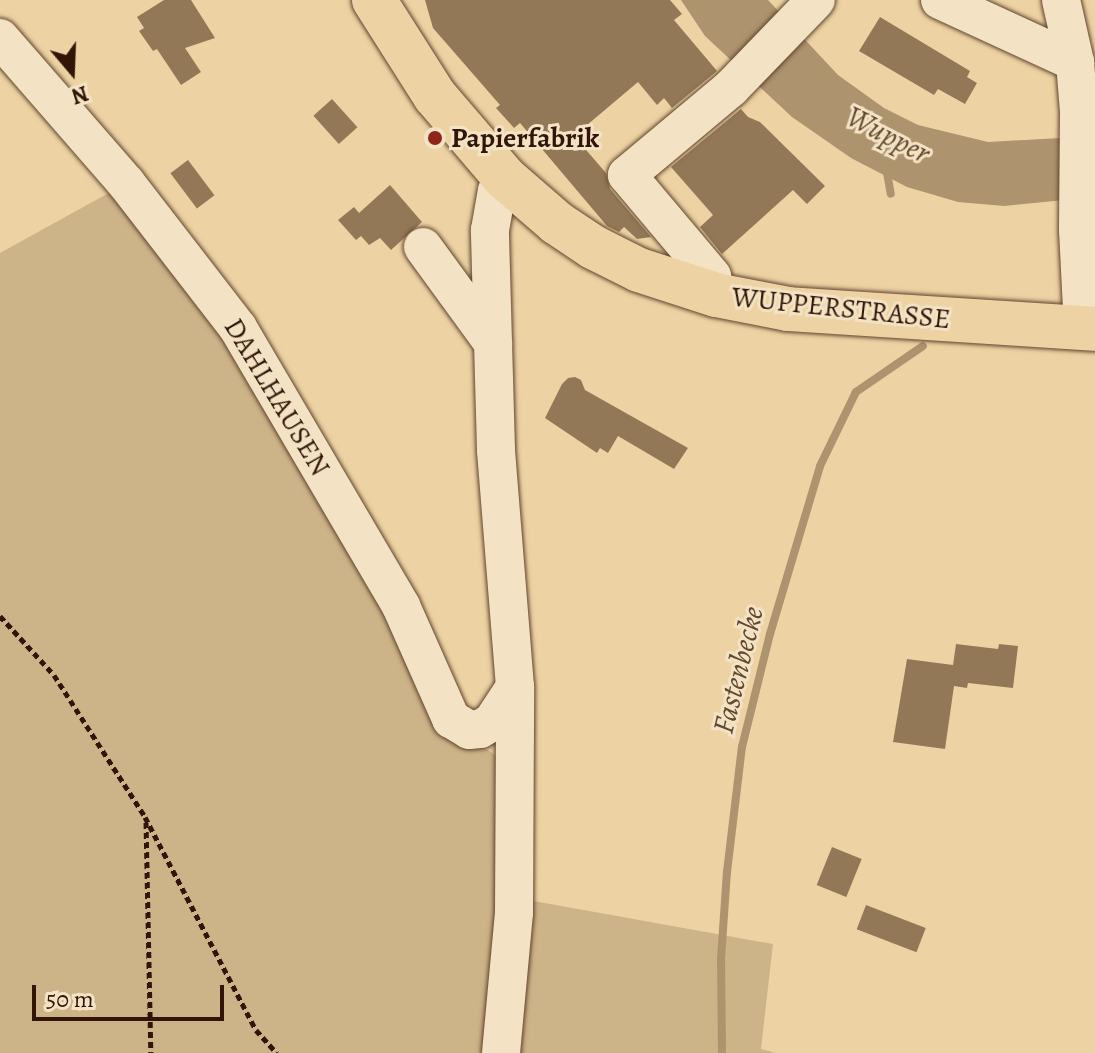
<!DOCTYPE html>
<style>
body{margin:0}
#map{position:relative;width:1095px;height:1053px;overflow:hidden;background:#edd3a3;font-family:Alegreya,serif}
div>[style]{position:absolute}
.green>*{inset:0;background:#cdb388}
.water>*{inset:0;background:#ad936e}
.stream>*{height:8px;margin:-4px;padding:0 4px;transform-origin:4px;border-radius:4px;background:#ad936e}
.building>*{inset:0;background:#937858;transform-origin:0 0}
.path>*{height:5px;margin-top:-2.5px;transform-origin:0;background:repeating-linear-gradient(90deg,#311607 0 6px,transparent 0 10px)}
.roads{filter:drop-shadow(0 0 2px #60452e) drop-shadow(0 0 2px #60452e)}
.minor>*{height:38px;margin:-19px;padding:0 19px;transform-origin:19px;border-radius:19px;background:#f3e2c3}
.major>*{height:44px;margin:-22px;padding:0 22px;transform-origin:22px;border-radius:22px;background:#edd3a3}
.dots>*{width:22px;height:22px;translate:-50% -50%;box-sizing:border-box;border:4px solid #f3e2c3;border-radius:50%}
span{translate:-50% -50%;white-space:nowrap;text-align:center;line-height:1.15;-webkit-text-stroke:6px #f3e2c3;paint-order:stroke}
.poi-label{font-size:28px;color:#311607;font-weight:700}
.left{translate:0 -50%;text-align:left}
.street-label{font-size:28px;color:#311607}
.water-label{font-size:30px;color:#634830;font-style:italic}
.north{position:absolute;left:32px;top:32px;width:80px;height:80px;-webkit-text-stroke:6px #f3e2c3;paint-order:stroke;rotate:161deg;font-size:22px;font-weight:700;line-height:32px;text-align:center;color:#311607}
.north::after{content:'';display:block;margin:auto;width:28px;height:36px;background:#311607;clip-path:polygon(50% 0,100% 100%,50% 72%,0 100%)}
.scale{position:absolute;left:32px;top:985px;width:192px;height:36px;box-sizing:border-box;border:4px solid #311607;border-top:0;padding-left:10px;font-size:24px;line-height:28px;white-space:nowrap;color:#311607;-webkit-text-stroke:6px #f3e2c3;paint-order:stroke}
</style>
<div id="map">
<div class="green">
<i style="clip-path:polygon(125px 184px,238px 333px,450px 724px,511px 766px,488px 1053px,0 1053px,0 253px)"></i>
<i style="clip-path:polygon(528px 900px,773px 944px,761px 1049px,776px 1053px,514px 1053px)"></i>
</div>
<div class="water">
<i style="clip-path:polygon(681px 0,768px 0,838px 75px,884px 108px,918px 125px,988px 142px,1095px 136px,1095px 197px,1004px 206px,958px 202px,907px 187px,851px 158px,792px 117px,705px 36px)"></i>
</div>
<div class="stream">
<i style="left:886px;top:167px;width:27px;rotate:80deg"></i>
<i style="left:722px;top:1053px;width:94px;rotate:-90.6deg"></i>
<i style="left:721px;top:959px;width:87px;rotate:-86.1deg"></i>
<i style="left:727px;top:872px;width:126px;rotate:-83.2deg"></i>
<i style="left:742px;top:747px;width:116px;rotate:-76.1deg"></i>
<i style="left:770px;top:634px;width:175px;rotate:-73.4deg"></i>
<i style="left:820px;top:466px;width:82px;rotate:-64.1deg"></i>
<i style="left:856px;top:392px;width:81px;rotate:-34.5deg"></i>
</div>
<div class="building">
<i style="clip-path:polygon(164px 0,191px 0,215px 38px,185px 48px,201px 72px,181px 85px,157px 49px,153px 51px,139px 31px,144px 28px,137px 17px)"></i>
<i style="clip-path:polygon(425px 0,670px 0,682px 14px,674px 20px,717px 71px,672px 108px,664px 98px,657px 105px,638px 82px,574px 136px,606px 173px,610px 189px,651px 237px,637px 239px,624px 227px,619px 232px,607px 226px,520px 123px,514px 128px,496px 108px,500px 105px,433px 28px)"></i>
<i style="clip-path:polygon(880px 17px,970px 71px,967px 77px,977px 83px,965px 104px,938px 89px,934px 95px,859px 51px)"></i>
<i style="left:332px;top:99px;width:38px;height:25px;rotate:48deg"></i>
<i style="clip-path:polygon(741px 109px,748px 117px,760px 122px,825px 186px,807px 204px,793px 190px,722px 254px,700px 227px,713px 215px,671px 167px)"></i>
<i style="left:188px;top:160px;width:44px;height:22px;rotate:53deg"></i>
<i style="clip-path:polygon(390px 185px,422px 222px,391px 250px,380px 238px,369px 245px,361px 236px,356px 240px,338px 220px,354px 207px,359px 213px)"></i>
<i style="clip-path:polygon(575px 377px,581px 380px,585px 390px,688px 448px,674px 469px,618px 436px,608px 453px,600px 448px,597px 453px,545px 418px,562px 384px,568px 378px)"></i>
<i style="clip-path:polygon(956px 644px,998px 649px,999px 644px,1018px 646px,1013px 688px,968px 683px,967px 688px,954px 686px,945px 749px,893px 742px,907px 659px,953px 665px)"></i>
<i style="left:832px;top:847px;width:32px;height:41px;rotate:22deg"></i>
<i style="left:866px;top:905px;width:64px;height:26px;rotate:21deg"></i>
</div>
<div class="path">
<i style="left:0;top:616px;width:80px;rotate:47.5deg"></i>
<i style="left:54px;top:675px;width:169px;rotate:57.3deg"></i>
<i style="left:145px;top:817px;width:240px;rotate:62.5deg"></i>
<i style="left:256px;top:1030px;width:31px;rotate:48deg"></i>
<i style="left:146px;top:822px;width:231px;rotate:88.8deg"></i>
</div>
<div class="roads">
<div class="minor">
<i style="left:940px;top:0;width:149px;rotate:24.7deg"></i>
<i style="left:1061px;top:0;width:64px;rotate:77.3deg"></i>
<i style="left:1075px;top:62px;width:50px;rotate:85.4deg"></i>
<i style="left:1079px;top:112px;width:118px;rotate:90.5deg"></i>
<i style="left:1078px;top:230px;width:98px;rotate:87.1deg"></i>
<i style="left:0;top:38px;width:192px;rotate:49deg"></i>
<i style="left:126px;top:183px;width:183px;rotate:52.3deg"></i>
<i style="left:238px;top:328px;width:322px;rotate:59.6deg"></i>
<i style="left:401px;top:606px;width:124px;rotate:66.1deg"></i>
<i style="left:451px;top:719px;width:21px;rotate:31deg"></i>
<i style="left:469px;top:730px;width:11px;rotate:-5deg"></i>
<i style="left:480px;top:729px;width:14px;rotate:-30deg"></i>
<i style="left:492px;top:722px;width:42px;rotate:-56.7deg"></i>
<i style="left:423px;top:247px;width:119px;rotate:53.9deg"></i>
<i style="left:716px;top:295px;width:19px;rotate:-102deg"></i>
<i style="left:712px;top:276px;width:132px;rotate:-130.1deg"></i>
<i style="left:627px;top:175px;width:136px;rotate:-39.9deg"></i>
<i style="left:731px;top:88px;width:122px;rotate:-46deg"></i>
<i style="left:501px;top:1053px;width:141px;rotate:-84.7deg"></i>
<i style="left:514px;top:913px;width:226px;rotate:-89.7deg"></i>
<i style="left:515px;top:687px;width:238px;rotate:-94.6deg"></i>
<i style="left:496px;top:450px;width:220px;rotate:-91.6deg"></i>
<i style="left:490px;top:230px;width:40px;rotate:-80deg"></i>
<i style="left:497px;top:191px;width:15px;rotate:-58deg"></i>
</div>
<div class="major">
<i style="left:374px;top:0;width:114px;rotate:57.6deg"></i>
<i style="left:435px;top:96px;width:108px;rotate:49.5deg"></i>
<i style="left:505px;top:178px;width:69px;rotate:40.9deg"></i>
<i style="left:557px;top:223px;width:43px;rotate:33.7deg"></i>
<i style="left:593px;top:247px;width:51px;rotate:26.6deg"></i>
<i style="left:639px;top:270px;width:81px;rotate:18deg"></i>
<i style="left:716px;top:295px;width:73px;rotate:11deg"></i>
<i style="left:788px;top:309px;width:308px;rotate:3.7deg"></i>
</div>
</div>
<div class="dots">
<i style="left:435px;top:138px;background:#8f2418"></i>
</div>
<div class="poi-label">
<span class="left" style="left:451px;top:138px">Papierfabrik</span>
</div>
<div class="street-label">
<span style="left:841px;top:308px;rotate:6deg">WUPPERSTRASSE</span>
<span style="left:277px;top:397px;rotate:59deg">DAHLHAUSEN</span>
</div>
<div class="water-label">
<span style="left:888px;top:135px;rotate:27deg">Wupper</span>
<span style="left:738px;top:670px;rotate:-76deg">Fastenbecke</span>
</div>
<div class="north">N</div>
<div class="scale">50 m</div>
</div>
